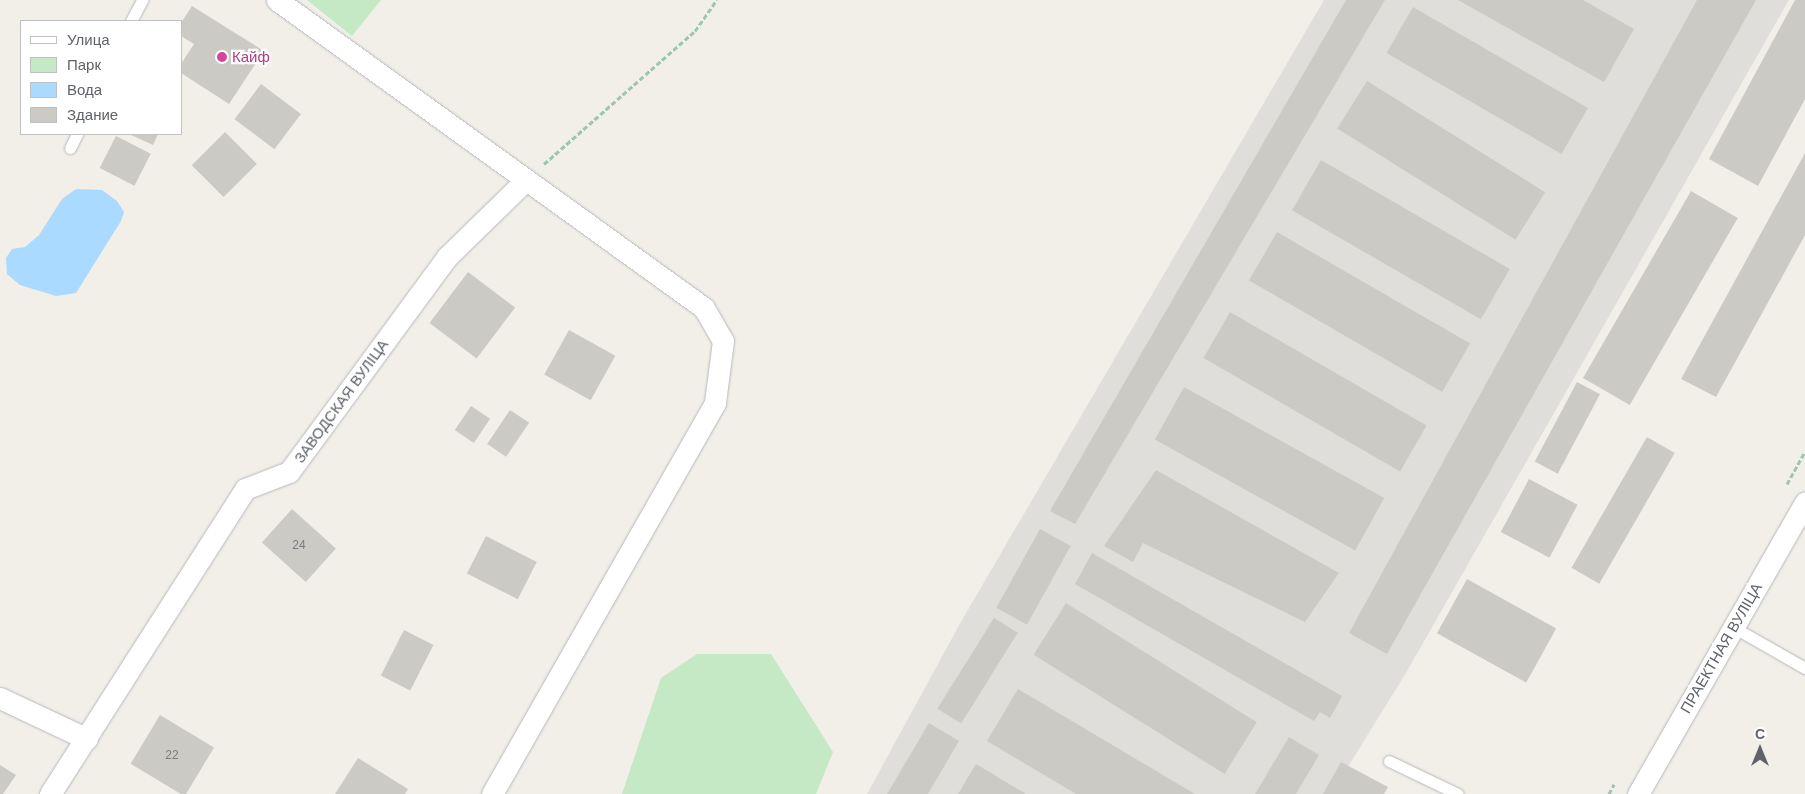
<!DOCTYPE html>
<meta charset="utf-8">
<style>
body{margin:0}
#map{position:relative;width:1805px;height:794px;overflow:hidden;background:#f1efe8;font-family:Arial,sans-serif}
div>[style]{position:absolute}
.industrial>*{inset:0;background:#e0deda}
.green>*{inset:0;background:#c5e8c5}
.water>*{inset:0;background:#aadaff}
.building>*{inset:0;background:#cccac5;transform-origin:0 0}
.path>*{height:3px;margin-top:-1.5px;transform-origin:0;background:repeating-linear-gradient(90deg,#9cc7a9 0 5px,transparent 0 7.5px)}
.roads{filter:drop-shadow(0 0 1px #b5b8bc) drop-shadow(0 0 1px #b5b8bc)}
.service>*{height:11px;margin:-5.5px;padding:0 5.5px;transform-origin:5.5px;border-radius:5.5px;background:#fff}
.minor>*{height:21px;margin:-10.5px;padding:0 10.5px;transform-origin:10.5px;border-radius:10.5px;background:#fff}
.dots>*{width:14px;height:14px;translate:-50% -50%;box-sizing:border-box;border:2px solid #fff;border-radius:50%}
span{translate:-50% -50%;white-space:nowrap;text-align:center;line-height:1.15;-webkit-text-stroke:4.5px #fff;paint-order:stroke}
.number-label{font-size:12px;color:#7a7d7f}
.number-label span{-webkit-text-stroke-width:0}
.hotel-label{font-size:15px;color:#b23c85}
.left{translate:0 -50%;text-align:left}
.street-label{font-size:15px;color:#5f6368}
.legend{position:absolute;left:20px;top:20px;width:162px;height:115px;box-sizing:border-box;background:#fff;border:1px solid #bfc1c3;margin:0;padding:6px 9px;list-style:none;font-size:15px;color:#5f6368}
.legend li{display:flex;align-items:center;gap:10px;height:25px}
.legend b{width:25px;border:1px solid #bfc1c3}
.north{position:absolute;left:1735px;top:724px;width:50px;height:50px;-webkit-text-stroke:4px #fff;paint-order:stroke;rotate:0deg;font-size:14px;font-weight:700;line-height:20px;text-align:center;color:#5f6368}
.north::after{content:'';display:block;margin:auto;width:18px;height:22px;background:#5f6368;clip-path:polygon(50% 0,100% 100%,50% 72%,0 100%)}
</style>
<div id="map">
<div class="industrial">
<i style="clip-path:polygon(1324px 0,1789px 0,1406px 673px,1331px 794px,867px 794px,962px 620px)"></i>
</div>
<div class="green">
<i style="clip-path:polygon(307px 0,381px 0,352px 36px)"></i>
<i style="clip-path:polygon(697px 654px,771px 654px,833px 752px,816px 794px,622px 794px,661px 678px)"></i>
</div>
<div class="water">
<i style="clip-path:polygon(76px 189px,102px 190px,117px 201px,124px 212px,121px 221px,76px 293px,56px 296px,20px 285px,7px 274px,6px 258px,12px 249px,25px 247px,39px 235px,62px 199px)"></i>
</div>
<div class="building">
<i style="clip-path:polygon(1346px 0,1385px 0,1075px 524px,1050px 511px)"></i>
<i style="clip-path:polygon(1458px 0,1583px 0,1634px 29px,1604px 82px)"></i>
<i style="clip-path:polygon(1697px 0,1756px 0,1387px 654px,1349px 633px)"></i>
<i style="clip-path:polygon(1795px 0,1805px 0,1805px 99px,1758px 186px,1709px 159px)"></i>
<i style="clip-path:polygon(192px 6px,264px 51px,229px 104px,181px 73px,181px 64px,194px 44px,181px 36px,181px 23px)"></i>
<i style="left:1413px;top:7px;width:202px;height:53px;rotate:30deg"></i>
<i style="left:1367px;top:81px;width:210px;height:56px;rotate:32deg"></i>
<i style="left:261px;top:84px;width:50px;height:44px;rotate:37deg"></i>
<i style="left:225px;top:132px;width:45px;height:47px;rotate:45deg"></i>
<i style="clip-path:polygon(129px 134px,158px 134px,153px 145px)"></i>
<i style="left:116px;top:136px;width:39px;height:36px;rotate:27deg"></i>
<i style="clip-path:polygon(1805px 153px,1805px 235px,1716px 397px,1681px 379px)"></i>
<i style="left:1321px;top:160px;width:218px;height:58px;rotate:30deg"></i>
<i style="left:1691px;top:191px;width:54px;height:216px;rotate:30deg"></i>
<i style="left:1277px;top:232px;width:223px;height:56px;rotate:30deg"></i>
<i style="left:468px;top:272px;width:59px;height:64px;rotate:37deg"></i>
<i style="left:1230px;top:312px;width:227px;height:53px;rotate:30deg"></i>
<i style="left:569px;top:330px;width:53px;height:51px;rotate:29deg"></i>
<i style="left:1577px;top:382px;width:26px;height:90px;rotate:28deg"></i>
<i style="left:1184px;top:387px;width:229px;height:60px;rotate:29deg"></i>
<i style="left:471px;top:406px;width:23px;height:29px;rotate:34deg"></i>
<i style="left:510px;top:410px;width:23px;height:41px;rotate:34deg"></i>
<i style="left:1647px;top:437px;width:32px;height:151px;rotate:30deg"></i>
<i style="clip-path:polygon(1156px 470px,1339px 573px,1305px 622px,1143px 543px,1133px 562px,1104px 546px)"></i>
<i style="left:1529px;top:479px;width:55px;height:60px;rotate:28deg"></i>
<i style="left:292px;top:509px;width:59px;height:45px;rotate:42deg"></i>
<i style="left:1040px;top:529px;width:35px;height:90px;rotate:29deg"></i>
<i style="left:486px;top:536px;width:57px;height:42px;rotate:27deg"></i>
<i style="clip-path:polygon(1092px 553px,1342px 696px,1330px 718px,1320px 712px,1314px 721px,1075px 584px)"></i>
<i style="left:1467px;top:579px;width:102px;height:62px;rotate:29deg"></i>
<i style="left:1066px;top:603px;width:225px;height:61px;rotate:32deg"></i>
<i style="left:994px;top:618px;width:28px;height:107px;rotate:32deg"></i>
<i style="left:404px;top:630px;width:33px;height:51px;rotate:27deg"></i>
<i style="clip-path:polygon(1018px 689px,1195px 794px,1076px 794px,987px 741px)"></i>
<i style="left:160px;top:715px;width:63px;height:57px;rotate:31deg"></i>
<i style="clip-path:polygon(929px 723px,959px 741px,928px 794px,887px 794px)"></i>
<i style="clip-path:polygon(1289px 737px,1319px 755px,1296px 794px,1255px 794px)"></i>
<i style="clip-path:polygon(358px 758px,408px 789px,405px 794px,335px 794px)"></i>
<i style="clip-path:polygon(1341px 762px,1388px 787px,1384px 794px,1323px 794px)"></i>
<i style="clip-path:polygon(976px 764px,1026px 794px,958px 794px)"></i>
<i style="clip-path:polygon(0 765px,16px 775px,3px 794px,0 794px)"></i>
</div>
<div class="path">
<i style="left:544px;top:164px;width:201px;rotate:-41.4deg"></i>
<i style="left:695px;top:31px;width:38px;rotate:-55deg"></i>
<i style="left:1787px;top:484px;width:37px;rotate:-61deg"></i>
<i style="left:1609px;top:794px;width:11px;rotate:-63deg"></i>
</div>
<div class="roads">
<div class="service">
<i style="left:131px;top:21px;width:24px;rotate:-62deg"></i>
<i style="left:70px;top:148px;width:16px;rotate:-63deg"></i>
<i style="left:1733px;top:627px;width:83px;rotate:29.7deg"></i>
<i style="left:1389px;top:761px;width:76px;rotate:25.6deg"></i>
</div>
<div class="minor">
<i style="left:277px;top:0;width:526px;rotate:35.8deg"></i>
<i style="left:704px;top:308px;width:38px;rotate:60deg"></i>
<i style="left:723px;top:341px;width:63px;rotate:97.4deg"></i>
<i style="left:715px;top:403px;width:450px;rotate:119.7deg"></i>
<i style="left:0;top:698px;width:96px;rotate:25.2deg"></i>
<i style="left:50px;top:794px;width:362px;rotate:-57.4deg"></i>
<i style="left:245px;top:489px;width:47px;rotate:-21.1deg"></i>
<i style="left:289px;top:472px;width:267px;rotate:-53.7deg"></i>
<i style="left:447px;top:257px;width:109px;rotate:-44.3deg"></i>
<i style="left:1638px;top:794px;width:336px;rotate:-60.2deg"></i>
</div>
</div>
<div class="dots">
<i style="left:222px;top:57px;background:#d1479c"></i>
</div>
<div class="number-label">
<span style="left:299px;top:546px">24</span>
<span style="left:172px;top:756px">22</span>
</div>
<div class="hotel-label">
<span class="left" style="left:232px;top:57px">Кайф</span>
</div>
<div class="street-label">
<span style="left:341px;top:401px;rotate:-54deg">ЗАВОДСКАЯ ВУЛІЦА</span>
<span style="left:1721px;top:648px;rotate:-60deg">ПРАЕКТНАЯ ВУЛІЦА</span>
</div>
<ul class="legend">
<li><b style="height:6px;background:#fff"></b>Улица</li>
<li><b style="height:14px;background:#c5e8c5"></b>Парк</li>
<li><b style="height:14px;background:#aadaff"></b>Вода</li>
<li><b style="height:14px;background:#cccac5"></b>Здание</li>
</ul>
<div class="north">С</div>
</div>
